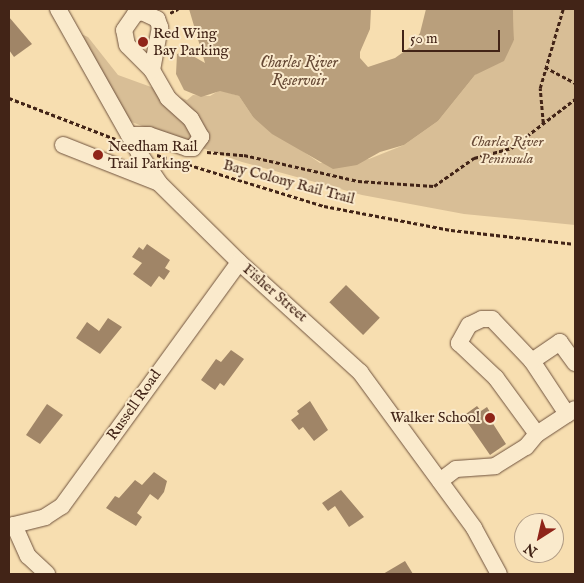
<!DOCTYPE html>
<style>
body{margin:0}
#map{position:relative;width:584px;height:583px;overflow:hidden;background:#f7deb0;font-family:"IM FELL English",serif}
div>[style]{position:absolute}
.green>*{inset:0;background:#d8be96}
.water>*{inset:0;background:#b99f7c}
.building>*{inset:0;background:#a08567;transform-origin:0 0}
.path>*{height:2.5px;margin-top:-1.25px;transform-origin:0;background:repeating-linear-gradient(90deg,#422417 0 4px,transparent 0 6.5px)}
.roads{filter:drop-shadow(0 0 1px #6f523d) drop-shadow(0 0 1px #6f523d)}
.minor>*{height:16px;margin:-8px;padding:0 8px;transform-origin:8px;border-radius:8px;background:#faeacc}
.dots>*{width:14px;height:14px;translate:-50% -50%;box-sizing:border-box;border:2px solid #faeacc;border-radius:50%}
span{translate:-50% -50%;white-space:nowrap;text-align:center;line-height:1.15;-webkit-text-stroke:4px #faeacc;paint-order:stroke}
.poi-label{font-size:15px;color:#422417}
.left{translate:0 -50%;text-align:left}
.right{translate:-100% -50%;text-align:right}
.park-label{font-size:15px;color:#684a37;font-style:italic}
.street-label{font-size:15px;color:#422417}
.water-label{font-size:16px;color:#664935;font-style:italic}
.frame{position:absolute;inset:0;border:10px solid #422417;pointer-events:none}
.north{position:absolute;left:514px;top:513px;width:50px;height:50px;box-sizing:border-box;background:#faeacc;border:1px solid #b09b84;border-radius:50%;rotate:215deg;font-size:14px;font-weight:700;line-height:20px;text-align:center;color:#422417}
.north::after{content:'';display:block;margin:auto;width:18px;height:22px;background:#8f2418;clip-path:polygon(50% 0,100% 100%,50% 72%,0 100%)}
.scale{position:absolute;left:402px;top:30px;width:98px;height:22px;box-sizing:border-box;border:2px solid #422417;border-top:0;padding-left:6px;font-size:15px;line-height:18px;white-space:nowrap;color:#422417;-webkit-text-stroke:4px #faeacc;paint-order:stroke}
</style>
<div id="map">
<div class="green">
<i style="clip-path:polygon(513px 9px,575px 9px,575px 225px,464px 214px,362px 195px,242px 162px,168px 136px,124px 119px,74px 31px,88px 37px,118px 75px,187px 100px,193px 95px,210px 96px,220px 90px,239px 96px,253px 117px,320px 163px,369px 159px,404px 145px,438px 121px,475px 75px,509px 47px,514px 40px)"></i>
</div>
<div class="water">
<i style="clip-path:polygon(189px 9px,371px 9px,370px 29px,360px 52px,360px 58px,368px 67px,395px 58px,409px 48px,420px 33px,426px 9px,513px 9px,514px 40px,504px 61px,475px 75px,438px 121px,404px 145px,380px 152px,357px 165px,333px 169px,272px 134px,253px 117px,239px 96px,220px 91px,201px 97px,184px 90px,176px 74px,177px 54px,186px 52px,205px 63px)"></i>
</div>
<div class="building">
<i style="clip-path:polygon(9px 17px,32px 44px,14px 57px,9px 50px)"></i>
<i style="clip-path:polygon(147px 244px,170px 260px,165px 268px,170px 271px,164px 280px,159px 276px,151px 287px,133px 274px,142px 263px,132px 257px,139px 247px,143px 250px)"></i>
<i style="left:346px;top:285px;width:47px;height:24px;rotate:44deg"></i>
<i style="clip-path:polygon(108px 318px,122px 327px,100px 354px,76px 338px,87px 322px,99px 331px)"></i>
<i style="clip-path:polygon(231px 350px,244px 359px,224px 386px,220px 383px,215px 390px,201px 380px,216px 359px,221px 362px)"></i>
<i style="clip-path:polygon(310px 401px,328px 430px,314px 441px,303px 427px,299px 430px,291px 420px,299px 414px,297px 411px)"></i>
<i style="clip-path:polygon(47px 404px,63px 415px,40px 444px,26px 435px)"></i>
<i style="clip-path:polygon(477px 406px,481px 411px,487px 407px,493px 417px,490px 419px,506px 444px,490px 455px,463px 416px)"></i>
<i style="clip-path:polygon(154px 472px,167px 481px,164px 492px,158px 500px,150px 494px,137px 513px,142px 517px,136px 526px,106px 508px,115px 496px,119px 498px,135px 480px,142px 485px)"></i>
<i style="clip-path:polygon(341px 490px,364px 517px,349px 527px,335px 506px,328px 511px,322px 503px)"></i>
<i style="clip-path:polygon(405px 561px,413px 574px,383px 574px)"></i>
</div>
<div class="path">
<i style="left:170px;top:13px;width:9px;rotate:-27deg"></i>
<i style="left:545px;top:67px;width:34px;rotate:28deg"></i>
<i style="left:9px;top:98px;width:114px;rotate:21.1deg"></i>
<i style="left:543px;top:123px;width:35px;rotate:-95deg"></i>
<i style="left:540px;top:88px;width:82px;rotate:-73.8deg"></i>
<i style="left:207px;top:152px;width:37px;rotate:5deg"></i>
<i style="left:244px;top:155px;width:117px;rotate:12.8deg"></i>
<i style="left:358px;top:181px;width:76px;rotate:3.8deg"></i>
<i style="left:434px;top:186px;width:49px;rotate:-35deg"></i>
<i style="left:474px;top:158px;width:38px;rotate:-15deg"></i>
<i style="left:511px;top:148px;width:81px;rotate:-37.4deg"></i>
<i style="left:157px;top:155px;width:175px;rotate:17deg"></i>
<i style="left:324px;top:206px;width:129px;rotate:10.7deg"></i>
<i style="left:451px;top:230px;width:125px;rotate:6.4deg"></i>
</div>
<div class="roads">
<div class="minor">
<i style="left:58px;top:9px;width:165px;rotate:60.6deg"></i>
<i style="left:139px;top:153px;width:36px;rotate:56deg"></i>
<i style="left:159px;top:183px;width:112px;rotate:44.6deg"></i>
<i style="left:239px;top:262px;width:164px;rotate:42.3deg"></i>
<i style="left:360px;top:372px;width:193px;rotate:53.8deg"></i>
<i style="left:474px;top:528px;width:52px;rotate:61.5deg"></i>
<i style="left:129px;top:135px;width:20px"></i>
<i style="left:149px;top:135px;width:40px;rotate:18.9deg"></i>
<i style="left:187px;top:148px;width:6px"></i>
<i style="left:193px;top:148px;width:14px;rotate:-54deg"></i>
<i style="left:201px;top:137px;width:21px;rotate:-119deg"></i>
<i style="left:191px;top:119px;width:31px;rotate:-138deg"></i>
<i style="left:168px;top:98px;width:32px;rotate:-120deg"></i>
<i style="left:152px;top:70px;width:35px;rotate:-135deg"></i>
<i style="left:127px;top:45px;width:15px;rotate:-101deg"></i>
<i style="left:124px;top:30px;width:19px;rotate:-55deg"></i>
<i style="left:135px;top:14px;width:7px;rotate:-16deg"></i>
<i style="left:142px;top:12px;width:17px;rotate:25deg"></i>
<i style="left:157px;top:19px;width:9px;rotate:69deg"></i>
<i style="left:160px;top:27px;width:44px;rotate:100.5deg"></i>
<i style="left:63px;top:145px;width:103px;rotate:21.6deg"></i>
<i style="left:532px;top:361px;width:64px;rotate:56.6deg"></i>
<i style="left:575px;top:363px;width:26px;rotate:-126deg"></i>
<i style="left:560px;top:342px;width:34px;rotate:146deg"></i>
<i style="left:532px;top:361px;width:58px;rotate:-133.6deg"></i>
<i style="left:492px;top:319px;width:10px;rotate:180deg"></i>
<i style="left:482px;top:319px;width:14px;rotate:155deg"></i>
<i style="left:469px;top:325px;width:21px;rotate:119deg"></i>
<i style="left:459px;top:343px;width:51px;rotate:43.4deg"></i>
<i style="left:496px;top:378px;width:69px;rotate:53.8deg"></i>
<i style="left:537px;top:434px;width:45px;rotate:-33.3deg"></i>
<i style="left:440px;top:481px;width:20px;rotate:-37deg"></i>
<i style="left:456px;top:469px;width:39px;rotate:-4deg"></i>
<i style="left:495px;top:466px;width:36px;rotate:-32deg"></i>
<i style="left:526px;top:447px;width:17px;rotate:-50deg"></i>
<i style="left:14px;top:525px;width:32px;rotate:-14deg"></i>
<i style="left:45px;top:517px;width:20px;rotate:-33deg"></i>
<i style="left:62px;top:506px;width:301px;rotate:-54deg"></i>
<i style="left:9px;top:526px;width:5px;rotate:-11deg"></i>
<i style="left:14px;top:525px;width:34px;rotate:66deg"></i>
<i style="left:28px;top:556px;width:26px;rotate:43deg"></i>
</div>
</div>
<div class="dots">
<i style="left:143px;top:42px;background:#8f2418"></i>
<i style="left:98px;top:155px;background:#8f2418"></i>
<i style="left:490px;top:418px;background:#8f2418"></i>
</div>
<div class="poi-label">
<span class="left" style="left:153px;top:42px">Red Wing<br>Bay Parking</span>
<span class="left" style="left:108px;top:155px">Needham Rail<br>Trail Parking</span>
<span class="right" style="left:480px;top:418px">Walker School</span>
</div>
<div class="park-label">
<span style="left:507px;top:150px">Charles River<br>Peninsula</span>
</div>
<div class="street-label">
<span style="left:289px;top:182px;rotate:15deg">Bay Colony Rail Trail</span>
<span style="left:275px;top:293px;rotate:41deg">Fisher Street</span>
<span style="left:134px;top:405px;rotate:-55deg">Russell Road</span>
</div>
<div class="water-label">
<span style="left:299px;top:72px">Charles River<br>Reservoir</span>
</div>
<div class="frame"></div>
<div class="north">N</div>
<div class="scale">50 m</div>
</div>
